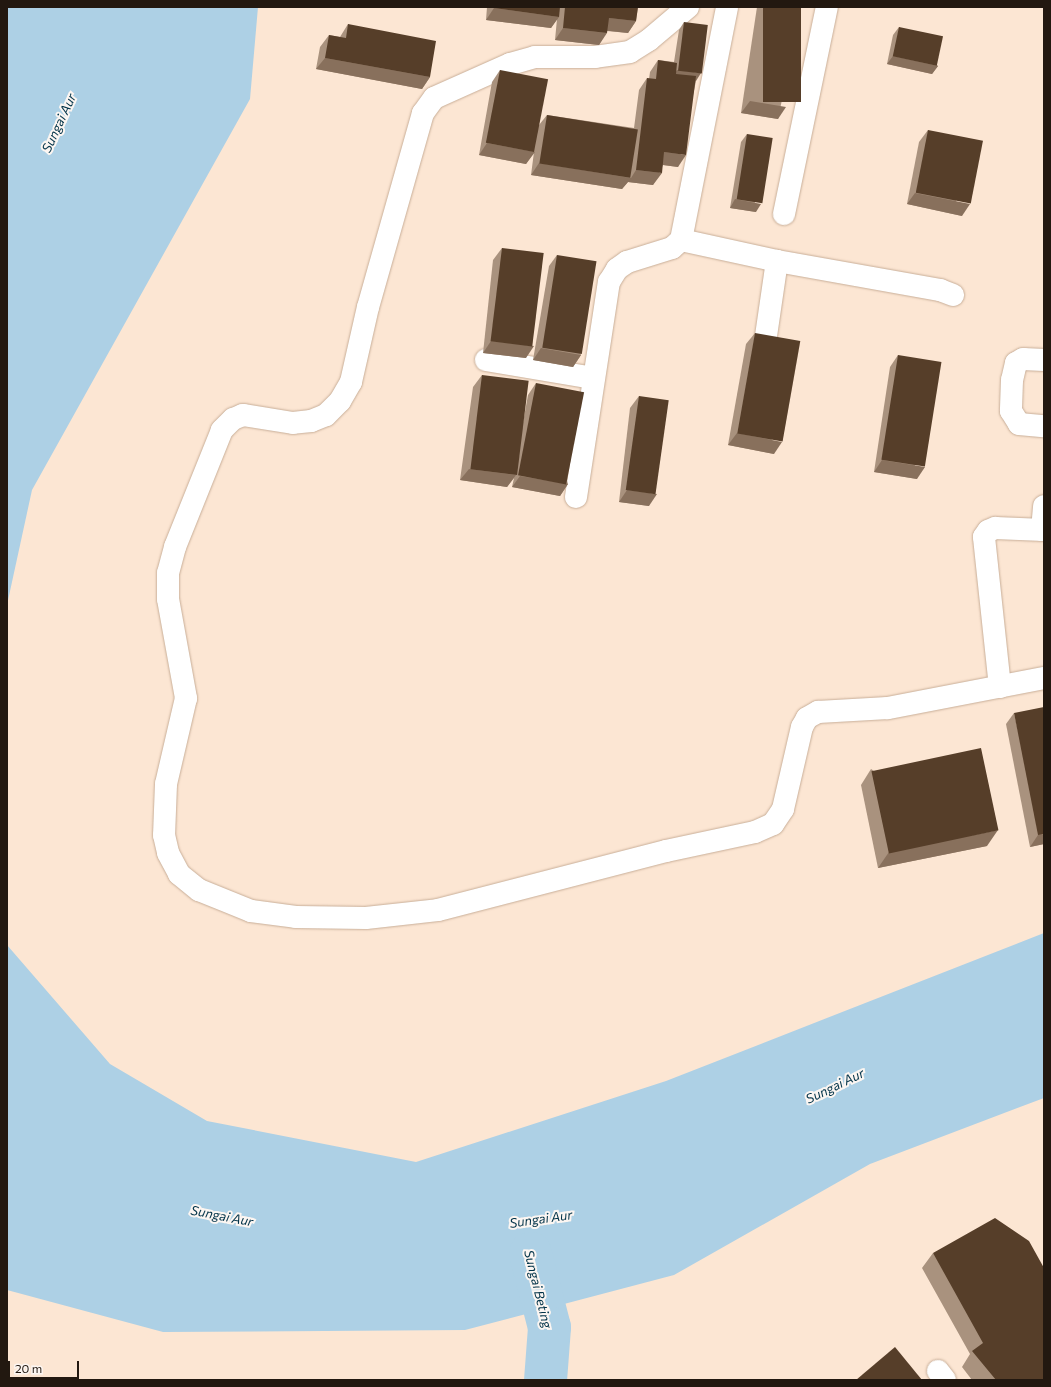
<!DOCTYPE html>
<style>
body{margin:0}
#map{position:relative;width:1051px;height:1387px;overflow:hidden;background:#fce6d3;font-family:Commissioner,sans-serif}
div>[style]{position:absolute}
.water>*{inset:0;background:#add0e5}
.river>*{height:43px;margin:-21.5px;padding:0 21.5px;transform-origin:21.5px;border-radius:21.5px;background:#add0e5}
.roads{filter:drop-shadow(0 0 1px #c8ae98) drop-shadow(0 0 1px #c8ae98)}
.minor>*{height:22px;margin:-11px;padding:0 11px;transform-origin:11px;border-radius:11px;background:#fff}
.wall>*{inset:0;background:#a9927e}
.shaded-wall>*{inset:0;background:#88705c}
.building>*{inset:0;background:#563e29;transform-origin:0 0}
span{translate:-50% -50%;white-space:nowrap;text-align:center;line-height:1.15;-webkit-text-stroke:4px #fcf6f2;paint-order:stroke}
.water-label{font-size:13px;color:#013248;font-style:italic}
.frame{position:absolute;inset:0;border:8px solid #221810;pointer-events:none}
.scale{position:absolute;left:8px;top:1361px;width:71px;height:18px;box-sizing:border-box;border:2px solid #221810;border-top:0;padding-left:5px;font-size:12px;line-height:14px;white-space:nowrap;color:#221810;-webkit-text-stroke:3px #fcf6f2;paint-order:stroke}
</style>
<div id="map">
<div class="water">
<i style="clip-path:polygon(7px 7px,258px 7px,250px 99px,32px 490px,7px 605px)"></i>
<i style="clip-path:polygon(1044px 933px,1044px 1098px,870px 1164px,674px 1275px,465px 1330px,163px 1332px,7px 1290px,7px 945px,110px 1064px,207px 1121px,416px 1162px,666px 1081px)"></i>
</div>
<div class="river">
<i style="left:530px;top:1253px;width:76px;rotate:75.6deg"></i>
<i style="left:549px;top:1327px;width:53px;rotate:94.3deg"></i>
</div>
<div class="roads">
<div class="minor">
<i style="left:688px;top:7px;width:51px;rotate:139.8deg"></i>
<i style="left:649px;top:40px;width:22px;rotate:148deg"></i>
<i style="left:630px;top:52px;width:35px;rotate:172deg"></i>
<i style="left:595px;top:57px;width:60px;rotate:180deg"></i>
<i style="left:535px;top:57px;width:26px;rotate:164deg"></i>
<i style="left:510px;top:64px;width:83px;rotate:155.9deg"></i>
<i style="left:434px;top:98px;width:19px;rotate:126deg"></i>
<i style="left:423px;top:113px;width:202px;rotate:105.8deg"></i>
<i style="left:368px;top:307px;width:77px;rotate:102.8deg"></i>
<i style="left:351px;top:382px;width:22px;rotate:120deg"></i>
<i style="left:340px;top:401px;width:20px;rotate:135deg"></i>
<i style="left:326px;top:415px;width:16px;rotate:158deg"></i>
<i style="left:311px;top:421px;width:18px;rotate:174deg"></i>
<i style="left:293px;top:423px;width:51px;rotate:-170.9deg"></i>
<i style="left:243px;top:415px;width:11px;rotate:158deg"></i>
<i style="left:233px;top:419px;width:16px;rotate:135deg"></i>
<i style="left:222px;top:430px;width:126px;rotate:111.9deg"></i>
<i style="left:175px;top:547px;width:27px;rotate:105deg"></i>
<i style="left:168px;top:573px;width:26px;rotate:90deg"></i>
<i style="left:168px;top:599px;width:101px;rotate:79.7deg"></i>
<i style="left:186px;top:698px;width:88px;rotate:103.1deg"></i>
<i style="left:166px;top:784px;width:51px;rotate:92.2deg"></i>
<i style="left:164px;top:835px;width:18px;rotate:77deg"></i>
<i style="left:168px;top:853px;width:24px;rotate:62deg"></i>
<i style="left:179px;top:874px;width:26px;rotate:39deg"></i>
<i style="left:199px;top:890px;width:56px;rotate:22deg"></i>
<i style="left:251px;top:911px;width:45px;rotate:7.6deg"></i>
<i style="left:296px;top:917px;width:70px;rotate:0.8deg"></i>
<i style="left:366px;top:918px;width:72px;rotate:-6.3deg"></i>
<i style="left:438px;top:910px;width:236px;rotate:-14.5deg"></i>
<i style="left:666px;top:851px;width:91px;rotate:-12.1deg"></i>
<i style="left:755px;top:832px;width:20px;rotate:-24deg"></i>
<i style="left:773px;top:824px;width:18px;rotate:-56deg"></i>
<i style="left:783px;top:809px;width:84px;rotate:-77deg"></i>
<i style="left:802px;top:727px;width:10px;rotate:-61deg"></i>
<i style="left:807px;top:718px;width:13px;rotate:-29deg"></i>
<i style="left:818px;top:712px;width:70px;rotate:-3.3deg"></i>
<i style="left:888px;top:708px;width:159px;rotate:-10.9deg"></i>
<i style="left:784px;top:214px;width:211px;rotate:-78.3deg"></i>
<i style="left:681px;top:240px;width:98px;rotate:12.3deg"></i>
<i style="left:777px;top:261px;width:166px;rotate:10.1deg"></i>
<i style="left:940px;top:290px;width:14px;rotate:21deg"></i>
<i style="left:766px;top:336px;width:76px;rotate:-81.7deg"></i>
<i style="left:486px;top:360px;width:109px;rotate:9.5deg"></i>
<i style="left:1044px;top:360px;width:21px;rotate:-177deg"></i>
<i style="left:1023px;top:359px;width:8px;rotate:150deg"></i>
<i style="left:1016px;top:363px;width:17px;rotate:103deg"></i>
<i style="left:1012px;top:380px;width:31px;rotate:92deg"></i>
<i style="left:1011px;top:411px;width:15px;rotate:58deg"></i>
<i style="left:1019px;top:424px;width:25px;rotate:5deg"></i>
<i style="left:576px;top:497px;width:218px;rotate:-81.3deg"></i>
<i style="left:609px;top:282px;width:15px;rotate:-58deg"></i>
<i style="left:617px;top:269px;width:12px;rotate:-35deg"></i>
<i style="left:627px;top:262px;width:47px;rotate:-17.3deg"></i>
<i style="left:672px;top:248px;width:12px;rotate:-42deg"></i>
<i style="left:681px;top:240px;width:237px;rotate:-78.8deg"></i>
<i style="left:1042px;top:530px;width:24px;rotate:-85deg"></i>
<i style="left:1000px;top:687px;width:151px;rotate:-96.1deg"></i>
<i style="left:984px;top:537px;width:7px;rotate:-56deg"></i>
<i style="left:988px;top:531px;width:8px;rotate:-23deg"></i>
<i style="left:995px;top:528px;width:49px;rotate:2.3deg"></i>
<i style="left:938px;top:1371px;width:11px;rotate:52deg"></i>
</div>
</div>
<div class="wall">
<i style="clip-path:polygon(487px 7px,638px 7px,636px 21px,628px 33px,607px 31px,599px 45px,555px 40px,557px 19px,551px 28px,486px 20px)"></i>
<i style="clip-path:polygon(757px 7px,801px 7px,778px 119px,741px 113px)"></i>
<i style="clip-path:polygon(684px 22px,696px 81px,678px 167px,663px 165px,653px 185px,628px 182px,622px 189px,531px 175px,534px 152px,526px 164px,479px 155px,492px 82px,500px 70px,539px 125px,547px 115px,634px 128px,639px 90px,647px 78px,649px 79px,650px 72px,658px 60px,674px 62px,679px 30px)"></i>
<i style="clip-path:polygon(348px 24px,430px 77px,422px 89px,316px 69px,320px 47px,329px 35px,340px 37px)"></i>
<i style="clip-path:polygon(899px 27px,938px 66px,932px 74px,887px 64px,893px 35px)"></i>
<i style="clip-path:polygon(928px 130px,962px 216px,907px 204px,919px 142px)"></i>
<i style="clip-path:polygon(747px 134px,756px 212px,730px 208px,741px 142px)"></i>
<i style="clip-path:polygon(502px 248px,526px 358px,483px 353px,493px 260px)"></i>
<i style="clip-path:polygon(557px 255px,581px 355px,573px 367px,533px 360px,549px 266px)"></i>
<i style="clip-path:polygon(755px 333px,774px 454px,728px 445px,746px 344px)"></i>
<i style="clip-path:polygon(898px 355px,917px 479px,874px 472px,890px 367px)"></i>
<i style="clip-path:polygon(482px 375px,522px 428px,528px 395px,536px 383px,568px 484px,560px 496px,512px 487px,514px 478px,507px 487px,460px 480px,473px 387px)"></i>
<i style="clip-path:polygon(639px 396px,649px 506px,619px 502px,630px 408px)"></i>
<i style="clip-path:polygon(1014px 713px,1044px 844px,1030px 847px,1006px 724px)"></i>
<i style="clip-path:polygon(871px 769px,987px 846px,878px 868px,861px 785px)"></i>
<i style="clip-path:polygon(933px 1253px,1044px 1380px,972px 1380px,962px 1367px,970px 1354px,922px 1268px)"></i>
</div>
<div class="shaded-wall">
<i style="clip-path:polygon(494px 8px,559px 17px,551px 28px,486px 20px)"></i>
<i style="clip-path:polygon(609px 18px,636px 21px,628px 33px,601px 30px)"></i>
<i style="clip-path:polygon(563px 28px,607px 33px,599px 45px,555px 40px)"></i>
<i style="clip-path:polygon(893px 56px,938px 66px,932px 74px,887px 64px)"></i>
<i style="clip-path:polygon(325px 58px,430px 77px,422px 89px,316px 69px)"></i>
<i style="clip-path:polygon(677px 70px,701px 73px,696px 81px,672px 78px)"></i>
<i style="clip-path:polygon(750px 101px,786px 107px,778px 119px,741px 113px)"></i>
<i style="clip-path:polygon(487px 143px,535px 152px,526px 164px,479px 155px)"></i>
<i style="clip-path:polygon(664px 152px,686px 155px,678px 167px,656px 164px)"></i>
<i style="clip-path:polygon(539px 163px,631px 178px,636px 170px,662px 173px,653px 185px,628px 182px,622px 189px,531px 175px)"></i>
<i style="clip-path:polygon(915px 193px,970px 204px,962px 216px,907px 204px)"></i>
<i style="clip-path:polygon(735px 199px,761px 204px,756px 212px,730px 208px)"></i>
<i style="clip-path:polygon(491px 341px,534px 346px,526px 358px,483px 353px)"></i>
<i style="clip-path:polygon(541px 348px,581px 355px,573px 367px,533px 360px)"></i>
<i style="clip-path:polygon(737px 433px,782px 442px,774px 454px,728px 445px)"></i>
<i style="clip-path:polygon(882px 460px,925px 467px,917px 479px,874px 472px)"></i>
<i style="clip-path:polygon(469px 469px,516px 475px,507px 487px,460px 480px)"></i>
<i style="clip-path:polygon(520px 476px,568px 484px,560px 496px,512px 487px)"></i>
<i style="clip-path:polygon(627px 490px,657px 494px,649px 506px,619px 502px)"></i>
<i style="clip-path:polygon(998px 830px,987px 846px,878px 868px,889px 852px)"></i>
<i style="clip-path:polygon(1044px 834px,1044px 844px,1030px 847px,1038px 835px)"></i>
</div>
<div class="building">
<i style="clip-path:polygon(494px 7px,560px 7px,559px 17px,494px 8px)"></i>
<i style="clip-path:polygon(565px 7px,638px 7px,636px 21px,609px 18px,607px 33px,563px 28px)"></i>
<i style="left:763px;top:7px;width:38px;height:95px"></i>
<i style="left:684px;top:22px;width:24px;height:49px;rotate:7deg"></i>
<i style="clip-path:polygon(348px 24px,436px 41px,430px 77px,325px 58px,329px 35px,346px 38px)"></i>
<i style="left:899px;top:27px;width:45px;height:30px;rotate:12deg"></i>
<i style="clip-path:polygon(658px 60px,677px 63px,676px 74px,696px 76px,686px 155px,664px 152px,662px 173px,636px 170px,647px 78px,656px 79px)"></i>
<i style="left:500px;top:70px;width:49px;height:74px;rotate:11deg"></i>
<i style="left:547px;top:115px;width:92px;height:49px;rotate:9deg"></i>
<i style="left:928px;top:130px;width:56px;height:64px;rotate:11deg"></i>
<i style="left:747px;top:134px;width:26px;height:66px;rotate:9deg"></i>
<i style="left:502px;top:248px;width:42px;height:94px;rotate:7deg"></i>
<i style="left:557px;top:255px;width:40px;height:94px;rotate:9deg"></i>
<i style="left:755px;top:333px;width:46px;height:102px;rotate:10deg"></i>
<i style="left:898px;top:355px;width:44px;height:106px;rotate:9deg"></i>
<i style="left:482px;top:375px;width:47px;height:95px;rotate:7deg"></i>
<i style="left:536px;top:383px;width:49px;height:94px;rotate:11deg"></i>
<i style="left:639px;top:396px;width:30px;height:95px;rotate:8deg"></i>
<i style="clip-path:polygon(1044px 707px,1044px 834px,1038px 835px,1014px 713px)"></i>
<i style="left:981px;top:748px;width:84px;height:112px;rotate:78deg"></i>
<i style="clip-path:polygon(995px 1218px,1029px 1241px,1044px 1268px,1044px 1380px,996px 1380px,972px 1351px,983px 1343px,933px 1253px)"></i>
<i style="clip-path:polygon(895px 1347px,922px 1380px,856px 1380px)"></i>
</div>
<div class="water-label">
<span style="left:59px;top:123px;rotate:-65deg">Sungai Aur</span>
<span style="left:835px;top:1086px;rotate:-26deg">Sungai Aur</span>
<span style="left:222px;top:1216px;rotate:11deg">Sungai Aur</span>
<span style="left:541px;top:1219px;rotate:-8deg">Sungai Aur</span>
<span style="left:538px;top:1289px;rotate:76deg">Sungai Beting</span>
</div>
<div class="frame"></div>
<div class="scale">20 m</div>
</div>
